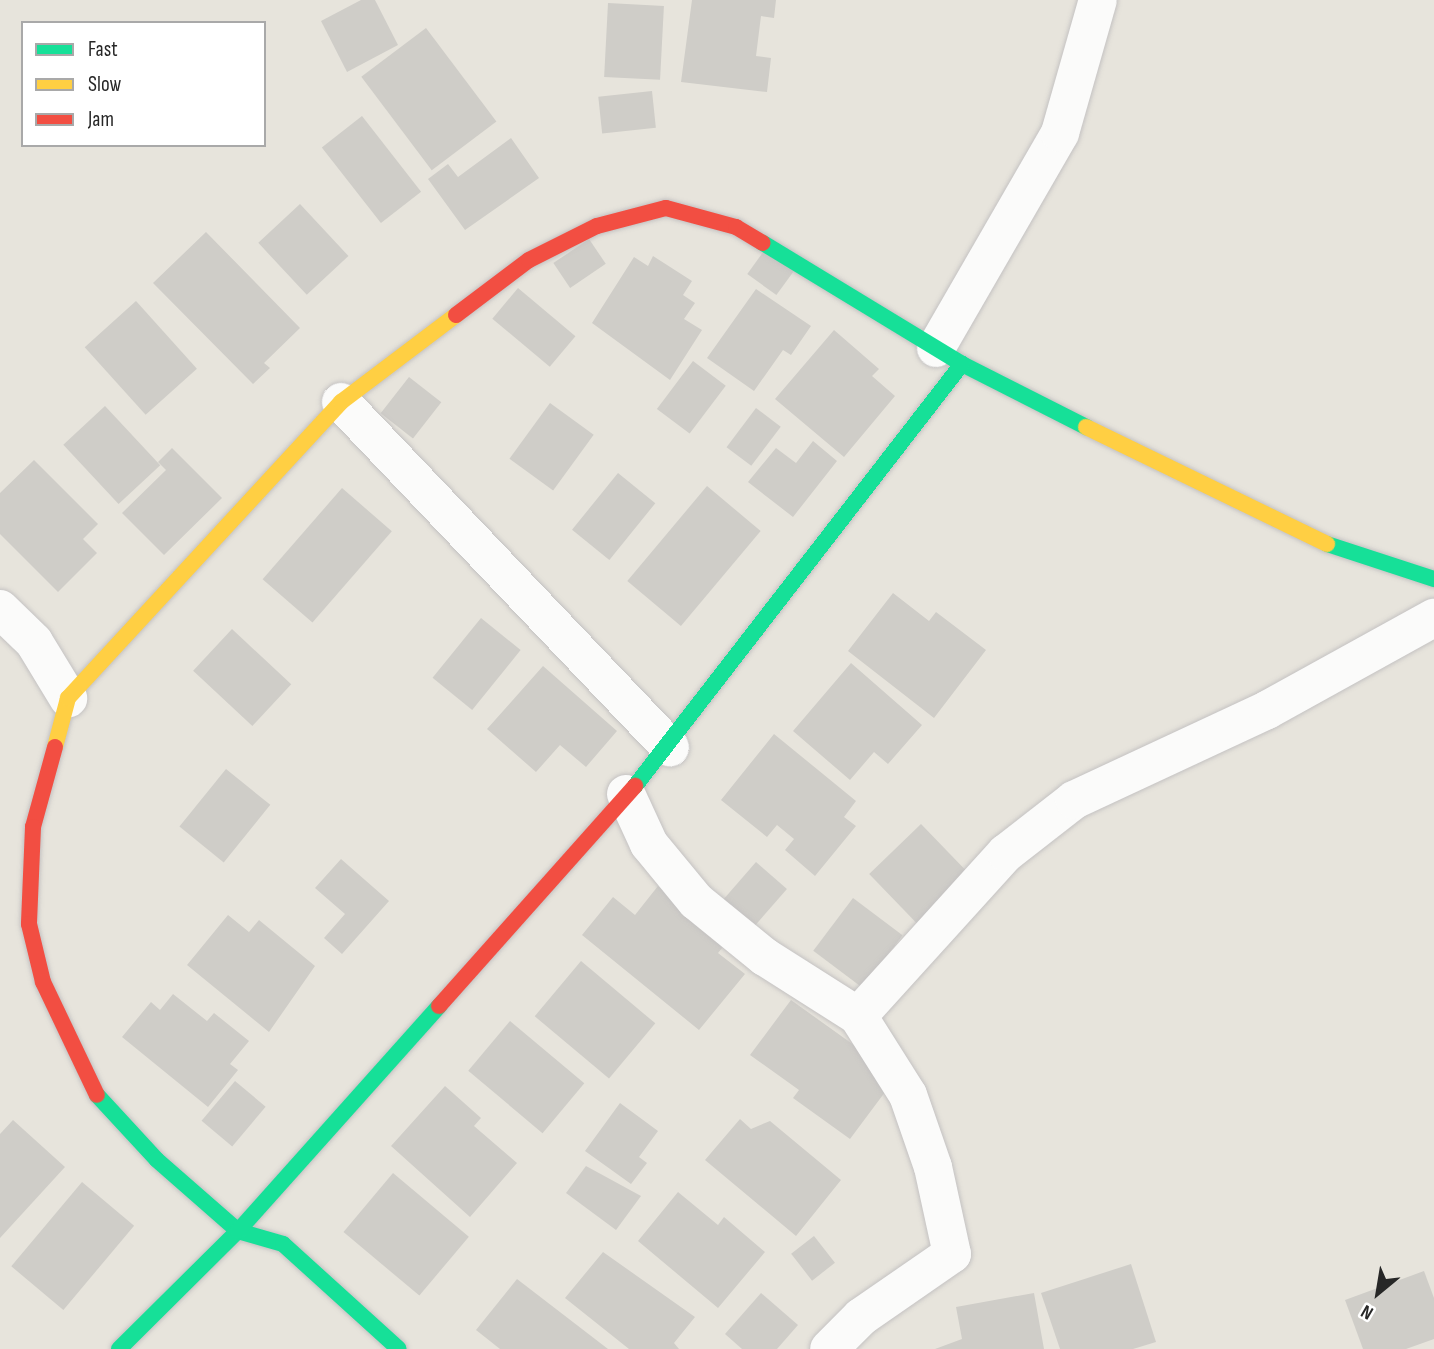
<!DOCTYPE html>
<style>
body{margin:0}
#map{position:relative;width:1434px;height:1349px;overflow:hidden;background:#e7e4dc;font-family:"Sofia Sans Condensed",sans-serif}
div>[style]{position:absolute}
.building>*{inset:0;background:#cfcdc8;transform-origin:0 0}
.roads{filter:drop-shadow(0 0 2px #c4c2c2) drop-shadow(0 0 2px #c4c2c2)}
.street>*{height:38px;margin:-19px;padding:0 19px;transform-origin:19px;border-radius:19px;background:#fbfbfa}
.fast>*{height:16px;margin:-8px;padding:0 8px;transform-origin:8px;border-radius:8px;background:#16e098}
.slow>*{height:16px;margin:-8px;padding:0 8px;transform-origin:8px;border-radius:8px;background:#ffcf43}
.jam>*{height:16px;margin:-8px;padding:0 8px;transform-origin:8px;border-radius:8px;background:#f24e42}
span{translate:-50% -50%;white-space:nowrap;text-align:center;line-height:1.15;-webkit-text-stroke:7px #fff;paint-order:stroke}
.legend{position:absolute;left:21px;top:21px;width:245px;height:126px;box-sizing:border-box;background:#fff;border:2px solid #a9a9a9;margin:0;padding:9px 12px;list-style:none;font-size:21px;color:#272727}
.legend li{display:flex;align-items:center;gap:14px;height:35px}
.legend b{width:35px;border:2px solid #a9a9a9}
.north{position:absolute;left:1343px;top:1258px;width:70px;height:70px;-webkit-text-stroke:5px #fff;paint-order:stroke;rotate:210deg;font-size:19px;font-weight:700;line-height:28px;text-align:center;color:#272727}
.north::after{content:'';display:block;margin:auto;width:24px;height:32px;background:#272727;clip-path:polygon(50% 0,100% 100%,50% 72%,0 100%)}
</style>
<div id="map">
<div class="building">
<i style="clip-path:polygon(361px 0,375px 0,398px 45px,347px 72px,321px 21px)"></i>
<i style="clip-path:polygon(692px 0,776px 0,774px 18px,761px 16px,756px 56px,771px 58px,767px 92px,681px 82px)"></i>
<i style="left:608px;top:3px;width:56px;height:74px;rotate:3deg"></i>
<i style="left:426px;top:28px;width:117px;height:81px;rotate:53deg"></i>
<i style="left:652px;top:91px;width:37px;height:54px;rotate:84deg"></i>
<i style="left:362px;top:116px;width:96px;height:51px;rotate:52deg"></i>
<i style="clip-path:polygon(511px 138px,539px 178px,465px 230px,428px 179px,448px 164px,458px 177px)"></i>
<i style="left:300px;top:204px;width:71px;height:57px;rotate:47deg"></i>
<i style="clip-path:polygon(206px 232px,300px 328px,264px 363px,270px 368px,253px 384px,153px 283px)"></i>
<i style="left:589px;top:239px;width:30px;height:43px;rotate:56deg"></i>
<i style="left:769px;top:244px;width:36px;height:37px;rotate:36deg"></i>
<i style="clip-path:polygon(653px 256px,692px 281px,683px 295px,695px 303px,684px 319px,702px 330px,670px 380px,592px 323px,634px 257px,648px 266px)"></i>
<i style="left:518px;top:288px;width:75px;height:40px;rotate:40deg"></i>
<i style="clip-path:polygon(756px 289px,811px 326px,791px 355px,783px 350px,754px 391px,707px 358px)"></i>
<i style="left:136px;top:301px;width:91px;height:69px;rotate:48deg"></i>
<i style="clip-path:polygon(834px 330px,879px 369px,872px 376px,895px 396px,844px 457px,775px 399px)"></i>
<i style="left:693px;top:361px;width:41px;height:60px;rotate:37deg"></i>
<i style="left:409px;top:377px;width:41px;height:46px;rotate:38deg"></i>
<i style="left:550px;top:403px;width:54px;height:69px;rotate:36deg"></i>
<i style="left:105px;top:406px;width:81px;height:57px;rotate:47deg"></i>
<i style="left:756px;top:408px;width:31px;height:49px;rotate:37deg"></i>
<i style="clip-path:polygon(813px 441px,837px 461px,793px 517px,748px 482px,776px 448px,796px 463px)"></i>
<i style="clip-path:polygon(172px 448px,222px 498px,164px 555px,122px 513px,166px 470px,158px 462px)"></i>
<i style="clip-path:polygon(34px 460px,98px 524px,83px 539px,97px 553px,58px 592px,0 534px,0 493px)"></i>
<i style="left:618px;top:473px;width:48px;height:73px;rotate:39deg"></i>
<i style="left:707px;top:486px;width:70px;height:124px;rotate:40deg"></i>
<i style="left:342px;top:488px;width:66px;height:121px;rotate:41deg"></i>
<i style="clip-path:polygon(893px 593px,929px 621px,936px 612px,986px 650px,934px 718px,848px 651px)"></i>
<i style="left:481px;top:618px;width:51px;height:77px;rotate:39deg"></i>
<i style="left:232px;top:629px;width:81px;height:57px;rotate:43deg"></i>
<i style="clip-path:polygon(851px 663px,922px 725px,888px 764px,874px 752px,850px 780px,793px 731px)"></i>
<i style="clip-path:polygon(543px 666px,617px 731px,586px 767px,560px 745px,536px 772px,487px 729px)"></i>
<i style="clip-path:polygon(774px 734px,856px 801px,844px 817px,856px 826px,815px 876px,785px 850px,794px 839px,777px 825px,767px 837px,721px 800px)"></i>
<i style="left:226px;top:769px;width:57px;height:74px;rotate:39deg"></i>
<i style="left:921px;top:824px;width:74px;height:72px;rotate:46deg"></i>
<i style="clip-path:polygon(341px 859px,389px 901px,342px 954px,324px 938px,345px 914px,315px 888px)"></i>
<i style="left:756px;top:862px;width:41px;height:56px;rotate:41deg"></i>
<i style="clip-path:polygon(658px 886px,727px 942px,718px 953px,745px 974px,699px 1030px,582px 935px,613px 897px,635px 915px)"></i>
<i style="left:853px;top:898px;width:62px;height:66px;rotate:37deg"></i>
<i style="clip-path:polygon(228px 915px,249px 932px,259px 920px,315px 966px,269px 1032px,187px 965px)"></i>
<i style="left:581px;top:961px;width:97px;height:72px;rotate:40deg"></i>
<i style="clip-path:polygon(173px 994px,207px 1021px,214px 1013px,249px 1041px,230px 1064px,238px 1070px,208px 1107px,122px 1037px,151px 1002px,160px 1010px)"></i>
<i style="clip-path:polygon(791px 1000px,897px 1076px,850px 1139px,793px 1098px,799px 1090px,750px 1055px)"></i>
<i style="left:510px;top:1021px;width:97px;height:65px;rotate:40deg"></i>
<i style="left:235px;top:1081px;width:40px;height:52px;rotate:40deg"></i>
<i style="clip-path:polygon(445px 1086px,481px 1118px,474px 1126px,517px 1163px,470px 1217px,391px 1146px)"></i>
<i style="clip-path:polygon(620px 1103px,658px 1131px,639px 1157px,647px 1163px,631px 1184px,585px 1151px)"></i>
<i style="clip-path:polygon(740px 1119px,751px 1129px,770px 1121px,841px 1180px,796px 1236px,705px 1160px)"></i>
<i style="clip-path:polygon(13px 1120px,65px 1167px,0 1238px,0 1134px)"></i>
<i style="clip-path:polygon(586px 1166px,641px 1196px,616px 1230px,566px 1193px)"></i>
<i style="left:393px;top:1173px;width:99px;height:77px;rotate:40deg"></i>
<i style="left:82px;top:1182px;width:68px;height:110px;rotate:40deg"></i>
<i style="clip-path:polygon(678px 1192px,718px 1225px,724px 1217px,765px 1252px,718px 1308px,638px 1241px)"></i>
<i style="left:814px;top:1236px;width:34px;height:29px;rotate:52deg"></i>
<i style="clip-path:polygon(603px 1252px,695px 1317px,674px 1343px,679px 1349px,629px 1349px,565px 1298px)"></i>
<i style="clip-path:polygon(1131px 1264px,1156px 1342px,1133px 1349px,1060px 1349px,1041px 1293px)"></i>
<i style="clip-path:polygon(1424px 1271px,1434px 1298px,1434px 1339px,1406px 1349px,1363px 1349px,1345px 1300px)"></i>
<i style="clip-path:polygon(517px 1279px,608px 1349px,500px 1349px,476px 1330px)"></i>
<i style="clip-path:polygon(761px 1293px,798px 1325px,777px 1349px,742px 1349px,725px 1334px)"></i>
<i style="clip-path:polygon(1034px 1293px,1044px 1349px,935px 1349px,962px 1339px,956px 1307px)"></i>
</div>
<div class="roads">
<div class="street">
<i style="left:936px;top:348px;width:248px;rotate:-60deg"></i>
<i style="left:1060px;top:133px;width:138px;rotate:-74.1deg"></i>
<i style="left:341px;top:402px;width:477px;rotate:46.4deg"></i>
<i style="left:0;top:609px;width:47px;rotate:44.1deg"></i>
<i style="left:34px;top:642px;width:66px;rotate:58.7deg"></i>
<i style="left:626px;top:794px;width:55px;rotate:65.3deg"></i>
<i style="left:649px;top:844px;width:74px;rotate:50.5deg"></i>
<i style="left:696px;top:901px;width:89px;rotate:39.1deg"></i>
<i style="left:765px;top:957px;width:110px;rotate:32.4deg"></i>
<i style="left:858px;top:1016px;width:93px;rotate:57.7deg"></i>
<i style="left:908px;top:1095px;width:76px;rotate:70.9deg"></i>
<i style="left:933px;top:1167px;width:89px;rotate:77.7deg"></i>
<i style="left:952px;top:1254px;width:111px;rotate:145.3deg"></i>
<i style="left:861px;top:1317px;width:45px;rotate:135deg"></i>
<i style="left:858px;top:1016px;width:220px;rotate:-47.8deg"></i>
<i style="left:1006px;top:853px;width:86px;rotate:-37.9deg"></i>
<i style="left:1074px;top:800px;width:213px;rotate:-25deg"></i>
<i style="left:1267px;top:710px;width:191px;rotate:-28.9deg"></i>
</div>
<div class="fast">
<i style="left:763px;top:243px;width:233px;rotate:31.3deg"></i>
<i style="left:962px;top:364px;width:139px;rotate:26.9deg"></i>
<i style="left:1327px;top:544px;width:113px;rotate:18.1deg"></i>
<i style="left:635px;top:786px;width:534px;rotate:-52.23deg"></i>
<i style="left:97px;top:1095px;width:88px;rotate:47.3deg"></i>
<i style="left:157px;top:1160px;width:108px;rotate:41.2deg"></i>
<i style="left:238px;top:1231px;width:47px;rotate:16.1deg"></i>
<i style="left:283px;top:1244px;width:156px;rotate:42.2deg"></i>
<i style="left:119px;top:1349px;width:168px;rotate:-44.8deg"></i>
<i style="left:238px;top:1231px;width:302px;rotate:-48.2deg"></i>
</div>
<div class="slow">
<i style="left:1086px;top:427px;width:268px;rotate:25.9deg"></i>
<i style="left:55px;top:747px;width:51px;rotate:-75.1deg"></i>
<i style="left:68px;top:698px;width:403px;rotate:-47.3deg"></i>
<i style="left:341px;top:402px;width:144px;rotate:-37.1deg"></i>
</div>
<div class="jam">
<i style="left:456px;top:315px;width:91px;rotate:-37deg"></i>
<i style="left:529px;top:260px;width:76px;rotate:-26.6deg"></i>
<i style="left:597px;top:226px;width:71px;rotate:-14.6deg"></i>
<i style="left:666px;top:208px;width:73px;rotate:15.2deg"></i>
<i style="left:736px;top:227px;width:31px;rotate:31deg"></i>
<i style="left:55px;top:747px;width:83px;rotate:105.4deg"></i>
<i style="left:33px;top:827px;width:97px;rotate:92.4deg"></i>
<i style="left:29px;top:924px;width:60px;rotate:76.4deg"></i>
<i style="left:43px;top:982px;width:125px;rotate:64.5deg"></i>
<i style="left:439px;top:1006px;width:295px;rotate:-48.3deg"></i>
</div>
</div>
<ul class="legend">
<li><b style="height:9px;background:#16e098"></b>Fast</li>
<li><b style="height:9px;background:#ffcf43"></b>Slow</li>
<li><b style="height:9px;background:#f24e42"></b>Jam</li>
</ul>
<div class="north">N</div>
</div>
